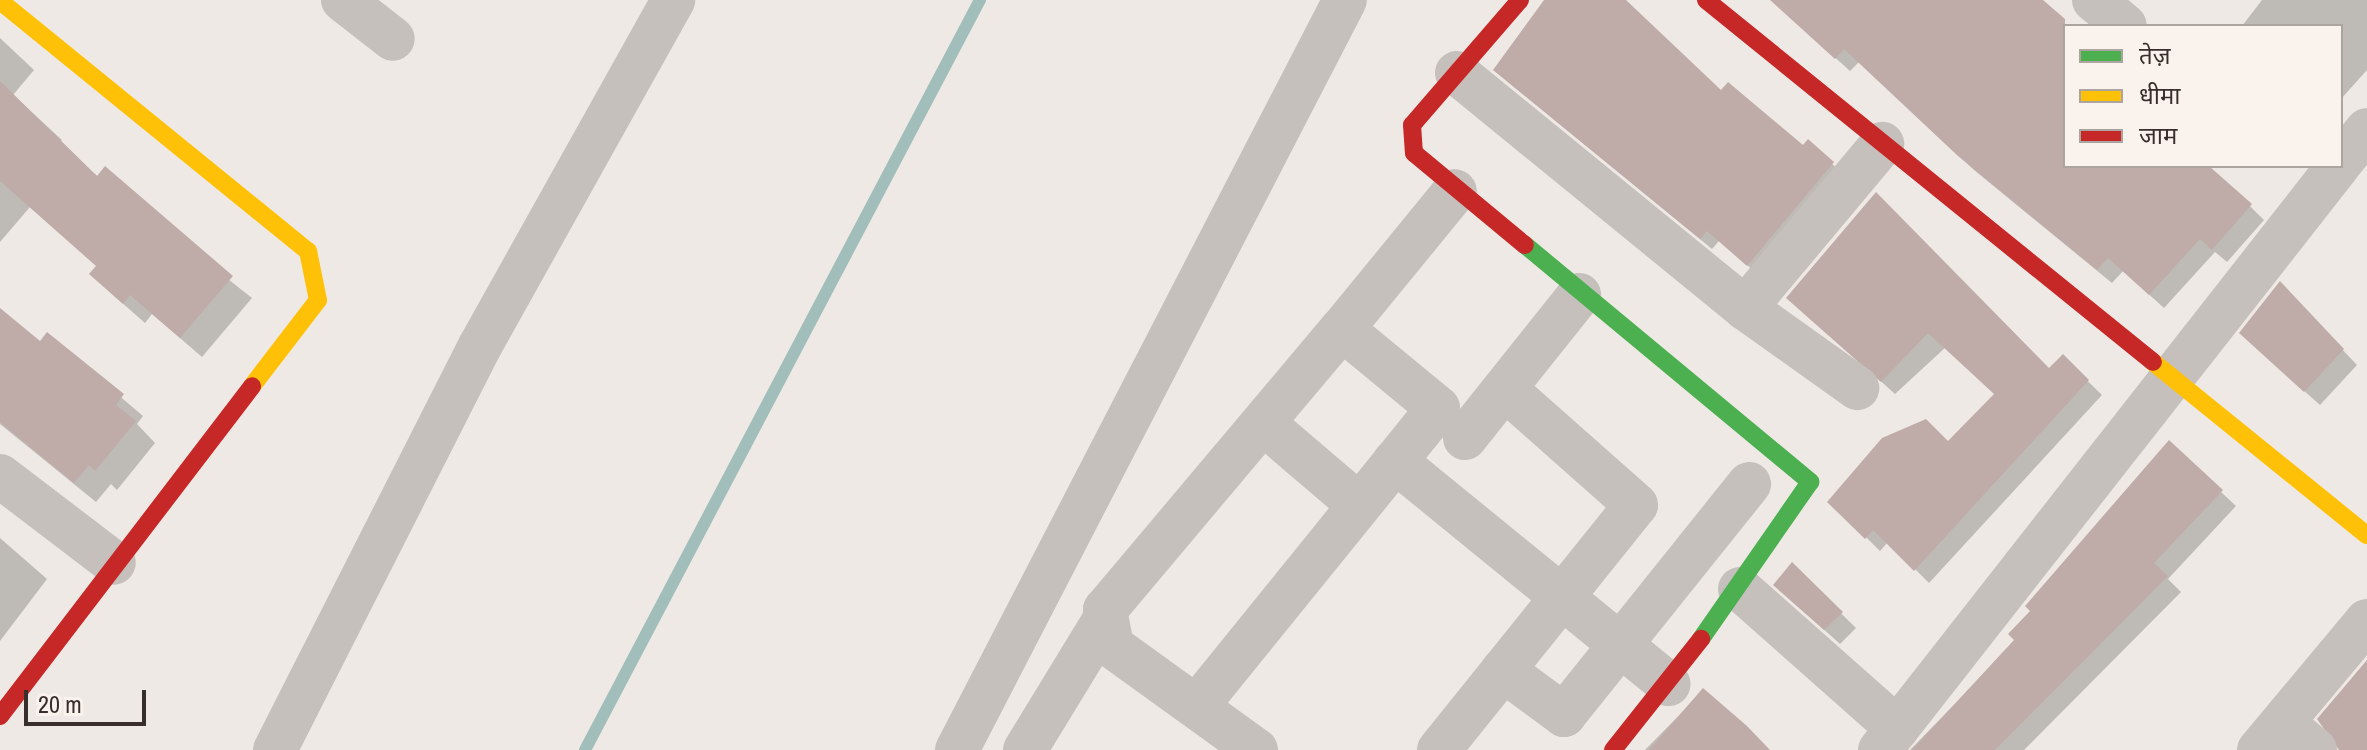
<!DOCTYPE html>
<meta charset="utf-8">
<style>
body{margin:0}
#map{position:relative;width:2367px;height:750px;overflow:hidden;background:#eee9e4;font-family:"Archivo Narrow","Noto Sans Devanagari",sans-serif}
div>[style]{position:absolute}
.shadow>*{inset:0;background:#0003}
.stream>*{height:12px;margin:-6px;padding:0 6px;transform-origin:6px;border-radius:6px;background:#a2bebb}
.building>*{inset:0;background:#bfaca8}
.street>*{height:44px;margin:-22px;padding:0 22px;transform-origin:22px;border-radius:22px;background:#c6c0bd}
.fast>*{height:18px;margin:-9px;padding:0 9px;transform-origin:9px;border-radius:9px;background:#4caf50}
.slow>*{height:18px;margin:-9px;padding:0 9px;transform-origin:9px;border-radius:9px;background:#ffc107}
.jam>*{height:18px;margin:-9px;padding:0 9px;transform-origin:9px;border-radius:9px;background:#c62828}
span{translate:-50% -50%;white-space:nowrap;text-align:center;line-height:1.15;-webkit-text-stroke:6px #f9f2ed;paint-order:stroke}
.legend{position:absolute;left:2063px;top:24px;width:280px;height:144px;box-sizing:border-box;background:#f9f2ed;border:2px solid #aca49f;margin:0;padding:10px 14px;list-style:none;font-size:24px;color:#382e2b}
.legend li{display:flex;align-items:center;gap:16px;height:40px}
.legend b{width:40px;border:2px solid #aca49f}
.scale{position:absolute;left:24px;top:690px;width:122px;height:36px;box-sizing:border-box;border:4px solid #382e2b;border-top:0;padding-left:10px;font-size:24px;line-height:28px;white-space:nowrap;color:#382e2b;-webkit-text-stroke:6px #f9f2ed;paint-order:stroke}
</style>
<div id="map">
<div class="shadow">
<i style="clip-path:polygon(1550px 0,1617px 0,1722px 93px,1803px 148px,1809px 142px,1844px 175px,1760px 276px,1719px 241px,1712px 249px,1507px 81px)"></i>
<i style="clip-path:polygon(1771px 0,2039px 0,2065px 27px,2065px 166px,2209px 166px,2264px 220px,2227px 262px,2215px 252px,2164px 308px,2123px 271px,2112px 283px,1974px 170px,1859px 62px,1850px 71px)"></i>
<i style="clip-path:polygon(2262px 0,2367px 0,2367px 70px,2341px 99px,2341px 26px,2242px 26px)"></i>
<i style="clip-path:polygon(0 38px,34px 70px,13px 95px,62px 140px,58px 145px,252px 298px,202px 357px,152px 314px,145px 323px,112px 294px,98px 267px,30px 207px,0 242px)"></i>
<i style="clip-path:polygon(1876px 195px,2049px 371px,2063px 357px,2102px 395px,1929px 583px,1888px 542px,1880px 551px,1830px 502px,1948px 444px,1997px 395px,1947px 346px,1895px 394px,1803px 311px)"></i>
<i style="clip-path:polygon(2280px 284px,2357px 365px,2320px 405px,2256px 348px)"></i>
<i style="clip-path:polygon(0 311px,41px 344px,48px 335px,143px 416px,137px 424px,155px 443px,117px 490px,111px 484px,96px 502px,0 424px)"></i>
<i style="clip-path:polygon(2221px 492px,2236px 506px,2168px 579px,2181px 592px,2024px 750px,1910px 750px,2017px 640px)"></i>
<i style="clip-path:polygon(0 538px,47px 579px,0 641px)"></i>
<i style="clip-path:polygon(1792px 565px,1856px 628px,1840px 644px,1790px 599px)"></i>
<i style="clip-path:polygon(1703px 691px,1768px 750px,1645px 750px)"></i>
</div>
<div class="stream">
<i style="left:585px;top:750px;width:848px;rotate:-62.23deg"></i>
</div>
<div class="building">
<i style="clip-path:polygon(1544px 0,1626px 0,1721px 90px,1728px 82px,1803px 145px,1808px 139px,1834px 162px,1747px 266px,1707px 231px,1700px 239px,1493px 70px)"></i>
<i style="clip-path:polygon(1770px 0,2043px 0,2065px 19px,2065px 166px,2209px 166px,2252px 204px,2212px 250px,2200px 239px,2149px 295px,2108px 258px,2097px 270px,1958px 156px,1844px 49px,1835px 59px)"></i>
<i style="clip-path:polygon(0 81px,97px 176px,105px 166px,233px 276px,180px 338px,130px 295px,123px 304px,89px 274px,96px 266px,0 181px)"></i>
<i style="clip-path:polygon(1876px 192px,2049px 368px,2063px 354px,2089px 380px,1914px 571px,1873px 530px,1865px 539px,1827px 502px,1882px 438px,1926px 419px,1948px 441px,1994px 394px,1928px 333px,1881px 382px,1786px 298px)"></i>
<i style="clip-path:polygon(2280px 281px,2344px 349px,2304px 392px,2239px 333px)"></i>
<i style="clip-path:polygon(0 308px,40px 341px,47px 332px,124px 394px,116px 405px,136px 421px,95px 471px,89px 465px,74px 483px,0 422px)"></i>
<i style="clip-path:polygon(2169px 440px,2223px 490px,2154px 563px,2168px 576px,1995px 750px,1912px 750px,2014px 640px,2008px 634px,2030px 611px,2025px 606px)"></i>
<i style="clip-path:polygon(1792px 562px,1843px 612px,1824px 630px,1773px 585px)"></i>
<i style="clip-path:polygon(2367px 660px,2367px 750px,2339px 750px,2317px 719px)"></i>
<i style="clip-path:polygon(1703px 688px,1747px 726px,1770px 750px,1649px 750px)"></i>
</div>
<div class="street">
<i style="left:343px;top:0;width:63px;rotate:38deg"></i>
<i style="left:2094px;top:0;width:40px;rotate:40deg"></i>
<i style="left:1457px;top:73px;width:372px;rotate:39.2deg"></i>
<i style="left:1745px;top:308px;width:138px;rotate:35.5deg"></i>
<i style="left:2341px;top:162px;width:41px;rotate:-50.9deg"></i>
<i style="left:1745px;top:308px;width:214px;rotate:-50.1deg"></i>
<i style="left:1263px;top:423px;width:126px;rotate:40.5deg"></i>
<i style="left:1465px;top:438px;width:183px;rotate:-51.4deg"></i>
<i style="left:1395px;top:461px;width:353px;rotate:39.2deg"></i>
<i style="left:0;top:476px;width:143px;rotate:37.3deg"></i>
<i style="left:1740px;top:589px;width:210px;rotate:41.5deg"></i>
<i style="left:1503px;top:670px;width:76px;rotate:36.4deg"></i>
<i style="left:1564px;top:715px;width:296px;rotate:-51.3deg"></i>
<i style="left:1197px;top:706px;width:383px;rotate:-51deg"></i>
<i style="left:1438px;top:408px;width:124px;rotate:-140.5deg"></i>
<i style="left:1342px;top:329px;width:178px;rotate:-50.7deg"></i>
<i style="left:2283px;top:723px;width:42px;rotate:40.2deg"></i>
<i style="left:275px;top:750px;width:453px;rotate:-63.1deg"></i>
<i style="left:480px;top:346px;width:396px;rotate:-60.8deg"></i>
<i style="left:957px;top:750px;width:844px;rotate:-62.65deg"></i>
<i style="left:1025px;top:750px;width:150px;rotate:-58.6deg"></i>
<i style="left:1256px;top:750px;width:178px;rotate:-144.2deg"></i>
<i style="left:1112px;top:646px;width:37px;rotate:-101deg"></i>
<i style="left:1105px;top:610px;width:368px;rotate:-49.9deg"></i>
<i style="left:1439px;top:750px;width:314px;rotate:-51.2deg"></i>
<i style="left:1636px;top:505px;width:175px;rotate:-138.5deg"></i>
<i style="left:1880px;top:750px;width:742px;rotate:-51.89deg"></i>
<i style="left:2259px;top:750px;width:168px;rotate:-50.1deg"></i>
</div>
<div class="fast">
<i style="left:1525px;top:245px;width:371px;rotate:39.7deg"></i>
<i style="left:1810px;top:482px;width:191px;rotate:124.8deg"></i>
</div>
<div class="slow">
<i style="left:0;top:1px;width:397px;rotate:39.1deg"></i>
<i style="left:308px;top:251px;width:50px;rotate:78.5deg"></i>
<i style="left:318px;top:300px;width:108px;rotate:127.5deg"></i>
<i style="left:2153px;top:362px;width:275px;rotate:39deg"></i>
</div>
<div class="jam">
<i style="left:1520px;top:0;width:165px;rotate:130.8deg"></i>
<i style="left:1412px;top:125px;width:28px;rotate:86deg"></i>
<i style="left:1414px;top:153px;width:144px;rotate:39.7deg"></i>
<i style="left:1706px;top:0;width:575px;rotate:39deg"></i>
<i style="left:0;top:716px;width:415px;rotate:-52.6deg"></i>
<i style="left:1613px;top:750px;width:142px;rotate:-51.6deg"></i>
</div>
<ul class="legend">
<li><b style="height:10px;background:#4caf50"></b>तेज़</li>
<li><b style="height:10px;background:#ffc107"></b>धीमा</li>
<li><b style="height:10px;background:#c62828"></b>जाम</li>
</ul>
<div class="scale">20 m</div>
</div>
